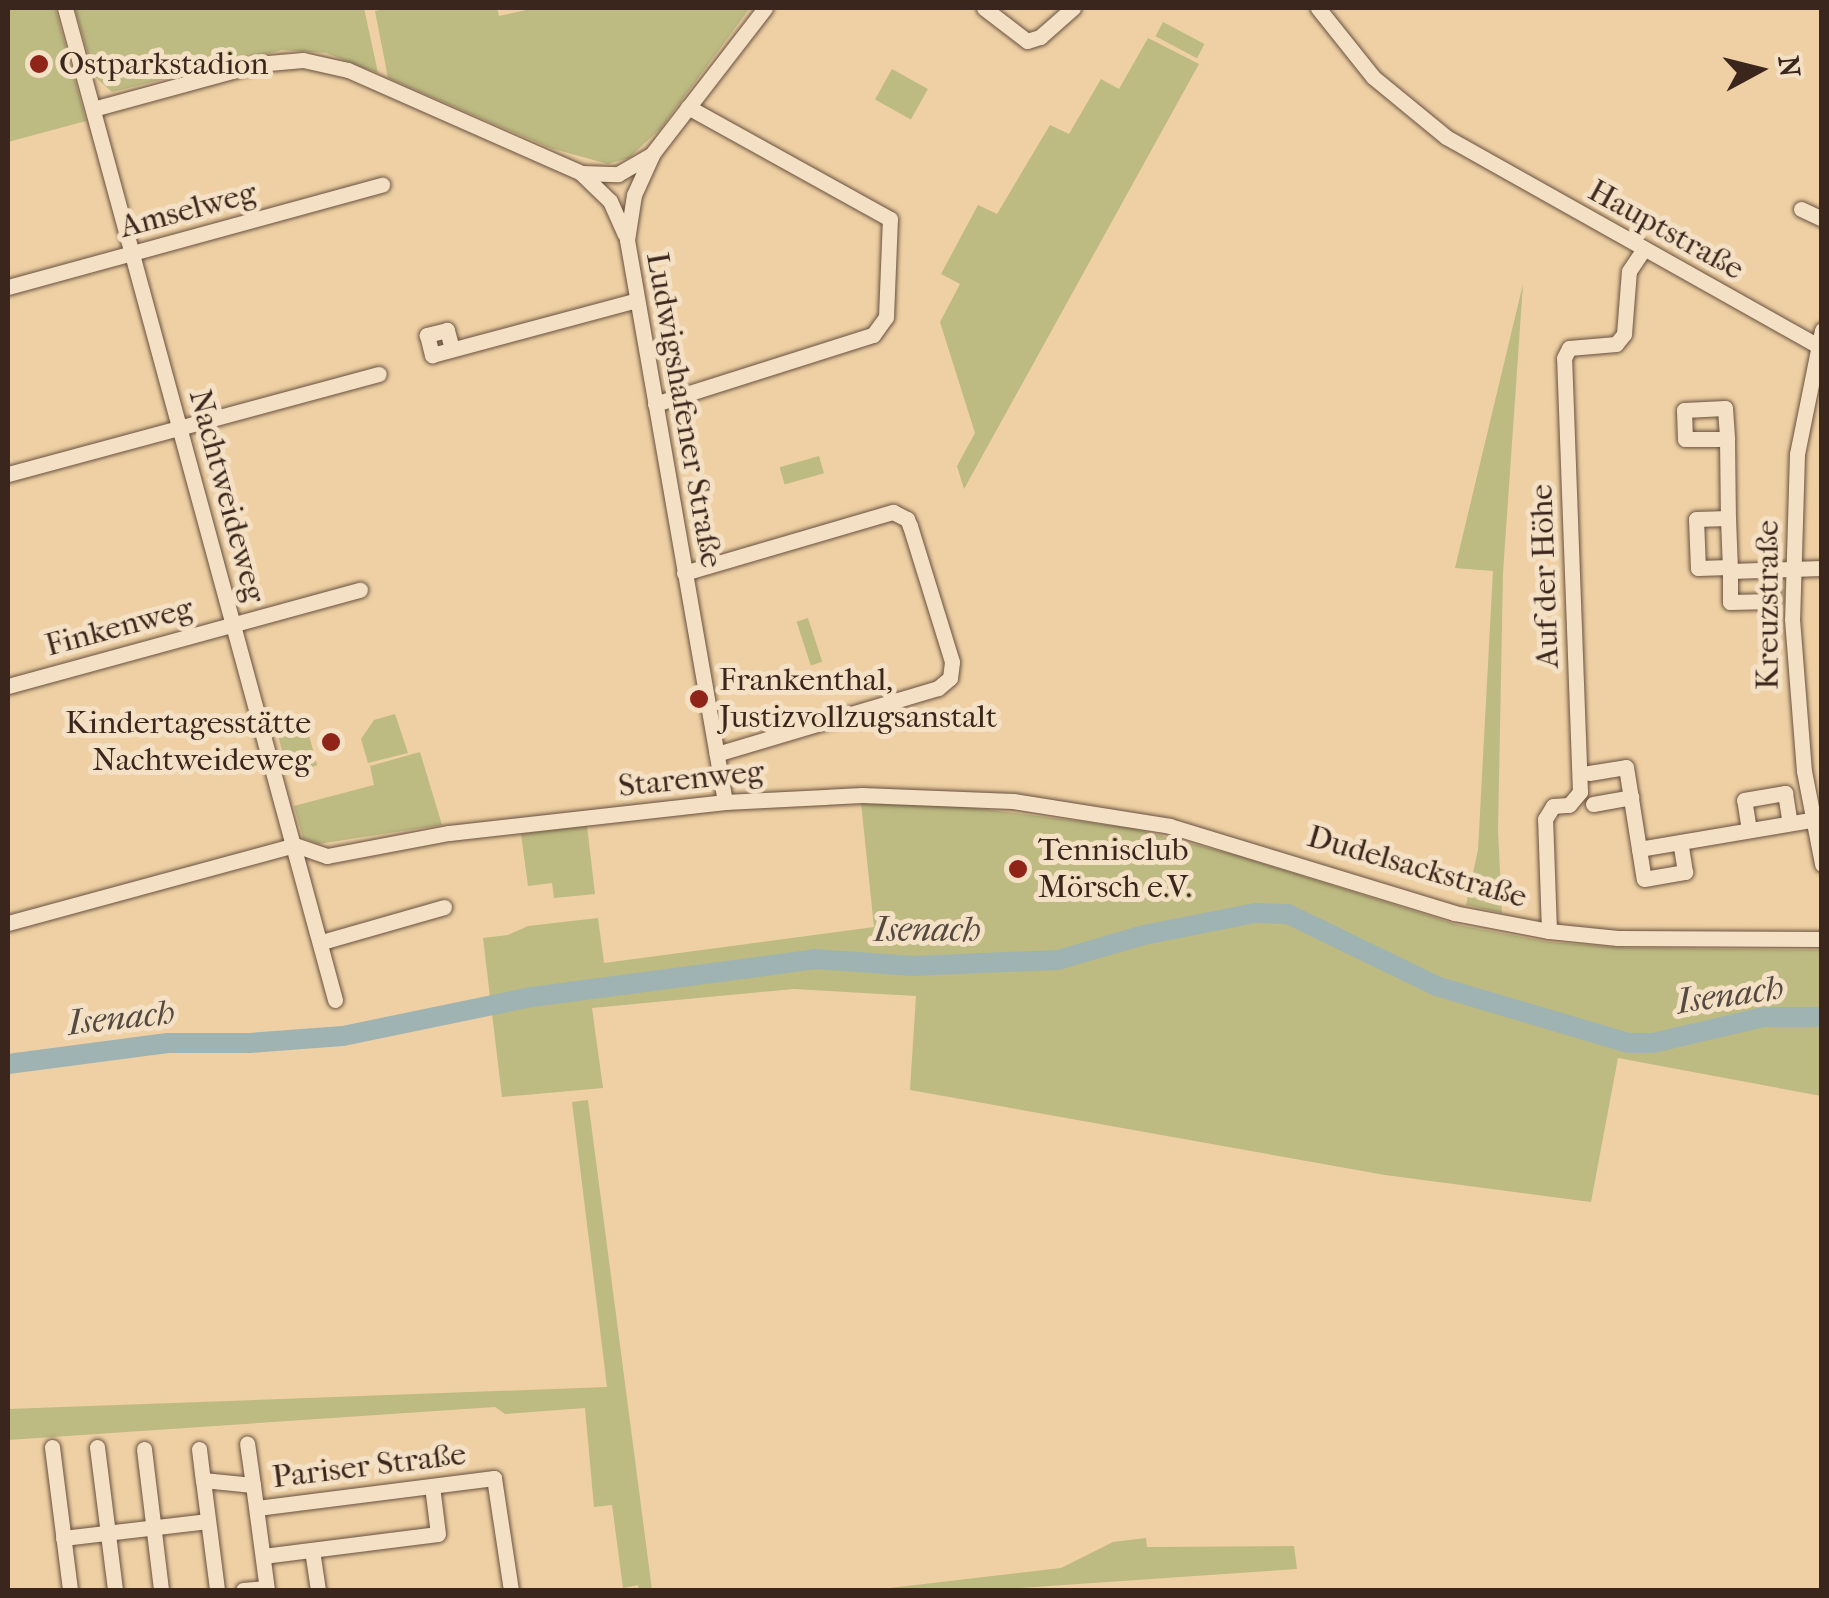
<!DOCTYPE html>
<meta charset="utf-8">
<style>
body{margin:0}
#map{position:relative;width:1829px;height:1598px;overflow:hidden;background:#eed0a4;font-family:"IM FELL French Canon",serif}
div>[style]{position:absolute}
.green>*{inset:0;background:#bdba82;transform-origin:0 0}
.river>*{height:20px;margin:-10px;padding:0 10px;transform-origin:10px;border-radius:10px;background:#9fb4b2}
.roads{filter:drop-shadow(0 0 2px #68503f) drop-shadow(0 0 2px #68503f)}
.minor>*{height:15px;margin:-7.5px;padding:0 7.5px;transform-origin:7.5px;border-radius:7.5px;background:#f4e0c4}
.dots>*{width:28px;height:28px;translate:-50% -50%;box-sizing:border-box;border:5px solid #f4e0c4;border-radius:50%}
span{translate:-50% -50%;white-space:nowrap;text-align:center;line-height:1.15;-webkit-text-stroke:10px #f4e0c4;paint-order:stroke}
.poi-label{font-size:32px;color:#3b261d}
.left{translate:0 -50%;text-align:left}
.right{translate:-100% -50%;text-align:right}
.street-label{font-size:32px;color:#3b261d}
.water-label{font-size:35px;color:#544a42;font-style:italic}
.frame{position:absolute;inset:0;border:10px solid #3b261d;pointer-events:none}
.north{position:absolute;left:1709px;top:20px;width:100px;height:100px;-webkit-text-stroke:8px #f4e0c4;paint-order:stroke;rotate:83deg;font-size:28px;font-weight:700;line-height:40px;text-align:center;color:#3b261d}
.north::after{content:'';display:block;margin:auto;width:35px;height:45px;background:#3b261d;clip-path:polygon(50% 0,100% 100%,50% 72%,0 100%)}
</style>
<div id="map">
<div class="green">
<i style="clip-path:polygon(8px 8px,55px 8px,86px 121px,8px 142px)"></i>
<i style="clip-path:polygon(75px 8px,364px 8px,378px 73px,326px 53px,282px 50px,112px 92px,94px 76px)"></i>
<i style="clip-path:polygon(392px 8px,497px 8px,499px 16px,535px 8px,750px 8px,661px 128px,629px 158px,608px 164px,550px 148px,388px 78px,375px 11px)"></i>
<i style="left:1163px;top:22px;width:47px;height:16px;rotate:28deg"></i>
<i style="clip-path:polygon(1148px 38px,1199px 64px,964px 489px,957px 466px,975px 433px,940px 322px,960px 284px,941px 274px,978px 205px,997px 214px,1050px 125px,1069px 134px,1101px 79px,1119px 89px)"></i>
<i style="left:892px;top:69px;width:41px;height:35px;rotate:29deg"></i>
<i style="clip-path:polygon(1523px 284px,1503px 573px,1498px 830px,1502px 913px,1466px 905px,1478px 850px,1493px 571px,1455px 568px)"></i>
<i style="left:819px;top:456px;width:18px;height:41px;rotate:74deg"></i>
<i style="left:808px;top:618px;width:46px;height:12px;rotate:72deg"></i>
<i style="clip-path:polygon(395px 714px,408px 753px,368px 763px,361px 739px,374px 720px)"></i>
<i style="left:306px;top:724px;width:43px;height:30px;rotate:75deg"></i>
<i style="clip-path:polygon(420px 752px,442px 825px,318px 844px,303px 838px,294px 806px,374px 785px,370px 766px)"></i>
<i style="clip-path:polygon(861px 803px,966px 807px,1131px 828px,1239px 856px,1458px 925px,1549px 942px,1627px 948px,1821px 950px,1821px 1096px,1618px 1058px,1591px 1202px,1385px 1175px,910px 1090px,916px 996px,794px 989px,592px 1008px,603px 1088px,502px 1097px,483px 938px,508px 935px,528px 926px,598px 918px,604px 963px,874px 927px)"></i>
<i style="clip-path:polygon(587px 826px,595px 894px,554px 898px,552px 883px,528px 886px,521px 834px)"></i>
<i style="clip-path:polygon(588px 1100px,652px 1590px,639px 1590px,638px 1585px,623px 1588px,612px 1505px,594px 1507px,585px 1408px,505px 1414px,495px 1407px,8px 1440px,8px 1409px,607px 1387px,572px 1102px)"></i>
<i style="clip-path:polygon(1146px 1538px,1147px 1547px,1294px 1546px,1297px 1569px,992px 1590px,873px 1590px,1061px 1568px,1113px 1542px)"></i>
</div>
<div class="river">
<i style="left:8px;top:1064px;width:161px;rotate:-7.5deg"></i>
<i style="left:168px;top:1043px;width:81px"></i>
<i style="left:249px;top:1043px;width:94px;rotate:-4.3deg"></i>
<i style="left:343px;top:1036px;width:193px;rotate:-11.7deg"></i>
<i style="left:532px;top:997px;width:286px;rotate:-7.6deg"></i>
<i style="left:815px;top:959px;width:98px;rotate:4.1deg"></i>
<i style="left:913px;top:966px;width:145px;rotate:-2.4deg"></i>
<i style="left:1058px;top:960px;width:90px;rotate:-16.2deg"></i>
<i style="left:1144px;top:935px;width:113px;rotate:-11.2deg"></i>
<i style="left:1255px;top:913px;width:33px;rotate:2deg"></i>
<i style="left:1288px;top:914px;width:165px;rotate:25.9deg"></i>
<i style="left:1436px;top:986px;width:201px;rotate:16.5deg"></i>
<i style="left:1629px;top:1043px;width:24px"></i>
<i style="left:1653px;top:1043px;width:114px;rotate:-13.2deg"></i>
<i style="left:1764px;top:1017px;width:58px"></i>
</div>
<div class="roads">
<div class="minor">
<i style="left:65px;top:8px;width:1028px;rotate:74.77deg"></i>
<i style="left:984px;top:8px;width:54px;rotate:37.5deg"></i>
<i style="left:1027px;top:41px;width:14px;rotate:-17deg"></i>
<i style="left:1040px;top:37px;width:44px;rotate:-41.3deg"></i>
<i style="left:1318px;top:8px;width:88px;rotate:51.4deg"></i>
<i style="left:1373px;top:77px;width:94px;rotate:39.4deg"></i>
<i style="left:1446px;top:137px;width:431px;rotate:29.3deg"></i>
<i style="left:93px;top:109px;width:170px;rotate:-15.3deg"></i>
<i style="left:257px;top:64px;width:46px;rotate:-5deg"></i>
<i style="left:303px;top:60px;width:46px;rotate:12.5deg"></i>
<i style="left:348px;top:70px;width:255px;rotate:23.8deg"></i>
<i style="left:581px;top:173px;width:37px;rotate:2deg"></i>
<i style="left:618px;top:174px;width:36px;rotate:-30deg"></i>
<i style="left:581px;top:173px;width:40px;rotate:44deg"></i>
<i style="left:610px;top:201px;width:36px;rotate:66deg"></i>
<i style="left:1801px;top:209px;width:23px;rotate:25deg"></i>
<i style="left:8px;top:287px;width:388px;rotate:-15.3deg"></i>
<i style="left:1822px;top:330px;width:126px;rotate:101.4deg"></i>
<i style="left:1797px;top:454px;width:165px;rotate:91.7deg"></i>
<i style="left:1792px;top:619px;width:152px;rotate:85.5deg"></i>
<i style="left:1804px;top:771px;width:95px;rotate:79deg"></i>
<i style="left:452px;top:349px;width:20px;rotate:-105deg"></i>
<i style="left:447px;top:330px;width:21px;rotate:166deg"></i>
<i style="left:427px;top:335px;width:21px;rotate:76deg"></i>
<i style="left:432px;top:355px;width:212px;rotate:-15deg"></i>
<i style="left:655px;top:404px;width:229px;rotate:-17.6deg"></i>
<i style="left:873px;top:335px;width:22px;rotate:-54deg"></i>
<i style="left:886px;top:317px;width:98px;rotate:-87.7deg"></i>
<i style="left:890px;top:219px;width:231px;rotate:-151deg"></i>
<i style="left:1727px;top:439px;width:42px;rotate:180deg"></i>
<i style="left:1685px;top:439px;width:29px;rotate:-92deg"></i>
<i style="left:1684px;top:410px;width:41px;rotate:-2.8deg"></i>
<i style="left:1725px;top:408px;width:31px;rotate:86deg"></i>
<i style="left:1727px;top:439px;width:79px;rotate:89.3deg"></i>
<i style="left:1728px;top:518px;width:53px;rotate:87.8deg"></i>
<i style="left:1730px;top:571px;width:31px;rotate:90deg"></i>
<i style="left:1730px;top:602px;width:42px;rotate:-1.4deg"></i>
<i style="left:1772px;top:601px;width:32px;rotate:-92deg"></i>
<i style="left:8px;top:474px;width:384px;rotate:-15.1deg"></i>
<i style="left:1728px;top:518px;width:32px;rotate:178deg"></i>
<i style="left:1696px;top:519px;width:49px;rotate:87.7deg"></i>
<i style="left:1698px;top:568px;width:31px;rotate:-2deg"></i>
<i style="left:1730px;top:571px;width:92px;rotate:-1.9deg"></i>
<i style="left:684px;top:573px;width:218px;rotate:-16.3deg"></i>
<i style="left:893px;top:512px;width:16px;rotate:27deg"></i>
<i style="left:907px;top:519px;width:8px;rotate:67deg"></i>
<i style="left:910px;top:526px;width:142px;rotate:72.8deg"></i>
<i style="left:952px;top:662px;width:16px;rotate:97deg"></i>
<i style="left:950px;top:678px;width:16px;rotate:140deg"></i>
<i style="left:938px;top:688px;width:231px;rotate:163.4deg"></i>
<i style="left:8px;top:686px;width:365px;rotate:-15.3deg"></i>
<i style="left:1589px;top:773px;width:37px;rotate:-9deg"></i>
<i style="left:1626px;top:767px;width:83px;rotate:81deg"></i>
<i style="left:1639px;top:849px;width:186px;rotate:-9.6deg"></i>
<i style="left:725px;top:802px;width:570px;rotate:-99.89deg"></i>
<i style="left:627px;top:240px;width:46px;rotate:-81.2deg"></i>
<i style="left:634px;top:195px;width:46px;rotate:-65.7deg"></i>
<i style="left:653px;top:153px;width:183px;rotate:-52.3deg"></i>
<i style="left:1593px;top:804px;width:39px;rotate:-10deg"></i>
<i style="left:1749px;top:830px;width:30px;rotate:-99deg"></i>
<i style="left:1744px;top:800px;width:42px;rotate:-9.7deg"></i>
<i style="left:1785px;top:793px;width:30px;rotate:81deg"></i>
<i style="left:1639px;top:849px;width:30px;rotate:81deg"></i>
<i style="left:1644px;top:879px;width:42px;rotate:-9.7deg"></i>
<i style="left:1685px;top:872px;width:30px;rotate:-99deg"></i>
<i style="left:8px;top:923px;width:297px;rotate:-15.2deg"></i>
<i style="left:295px;top:845px;width:34px;rotate:19deg"></i>
<i style="left:327px;top:856px;width:124px;rotate:-10.7deg"></i>
<i style="left:449px;top:833px;width:278px;rotate:-6.4deg"></i>
<i style="left:725px;top:802px;width:137px;rotate:-2.9deg"></i>
<i style="left:862px;top:795px;width:151px;rotate:2.3deg"></i>
<i style="left:1013px;top:801px;width:159px;rotate:9deg"></i>
<i style="left:1170px;top:826px;width:297px;rotate:17deg"></i>
<i style="left:1454px;top:913px;width:97px;rotate:10.7deg"></i>
<i style="left:1549px;top:931px;width:69px;rotate:5.8deg"></i>
<i style="left:1618px;top:938px;width:204px;rotate:0.3deg"></i>
<i style="left:1549px;top:931px;width:112px;rotate:-92deg"></i>
<i style="left:1545px;top:819px;width:15px;rotate:-58deg"></i>
<i style="left:1553px;top:806px;width:16px;rotate:-4deg"></i>
<i style="left:1569px;top:805px;width:17px;rotate:-50deg"></i>
<i style="left:1580px;top:792px;width:434px;rotate:-92.1deg"></i>
<i style="left:1564px;top:358px;width:11px;rotate:-63deg"></i>
<i style="left:1569px;top:348px;width:47px;rotate:-4.9deg"></i>
<i style="left:1616px;top:344px;width:13px;rotate:-51deg"></i>
<i style="left:1624px;top:334px;width:63px;rotate:-85.5deg"></i>
<i style="left:1629px;top:271px;width:27px;rotate:-56deg"></i>
<i style="left:322px;top:942px;width:127px;rotate:-16deg"></i>
<i style="left:52px;top:1447px;width:144px;rotate:82.8deg"></i>
<i style="left:97px;top:1447px;width:144px;rotate:82.8deg"></i>
<i style="left:144px;top:1449px;width:142px;rotate:83.1deg"></i>
<i style="left:199px;top:1449px;width:31px;rotate:83deg"></i>
<i style="left:203px;top:1480px;width:50px;rotate:5.7deg"></i>
<i style="left:253px;top:1485px;width:42px;rotate:-98.1deg"></i>
<i style="left:203px;top:1480px;width:111px;rotate:82.7deg"></i>
<i style="left:253px;top:1485px;width:106px;rotate:82.4deg"></i>
<i style="left:257px;top:1508px;width:239px;rotate:-7.2deg"></i>
<i style="left:494px;top:1478px;width:113px;rotate:81.4deg"></i>
<i style="left:63px;top:1538px;width:146px;rotate:-6.7deg"></i>
<i style="left:312px;top:1550px;width:40px;rotate:81.5deg"></i>
<i style="left:263px;top:1556px;width:176px;rotate:-7.2deg"></i>
<i style="left:438px;top:1534px;width:48px;rotate:-97.1deg"></i>
<i style="left:243px;top:1590px;width:23px;rotate:-5deg"></i>
</div>
</div>
<div class="dots">
<i style="left:39px;top:64px;background:#8f2418"></i>
<i style="left:699px;top:699px;background:#8f2418"></i>
<i style="left:331px;top:742px;background:#8f2418"></i>
<i style="left:1018px;top:869px;background:#8f2418"></i>
</div>
<div class="poi-label">
<span class="left" style="left:59px;top:64px">Ostparkstadion</span>
<span class="left" style="left:719px;top:699px">Frankenthal,<br>Justizvollzugsanstalt</span>
<span class="right" style="left:311px;top:742px">Kindertagesstätte<br>Nachtweideweg</span>
<span class="left" style="left:1038px;top:869px">Tennisclub<br>Mörsch e.V.</span>
</div>
<div class="street-label">
<span style="left:188px;top:210px;rotate:-15deg">Amselweg</span>
<span style="left:1666px;top:230px;rotate:29deg">Hauptstraße</span>
<span style="left:684px;top:410px;rotate:80deg">Ludwigshafener Straße</span>
<span style="left:227px;top:496px;rotate:75deg">Nachtweideweg</span>
<span style="left:1545px;top:576px;rotate:-92deg">Auf der Höhe</span>
<span style="left:1768px;top:605px;rotate:-90deg">Kreuzstraße</span>
<span style="left:119px;top:627px;rotate:-15deg">Finkenweg</span>
<span style="left:691px;top:779px;rotate:-6deg">Starenweg</span>
<span style="left:1417px;top:867px;rotate:16deg">Dudelsackstraße</span>
<span style="left:369px;top:1466px;rotate:-7deg">Pariser Straße</span>
</div>
<div class="water-label">
<span style="left:927px;top:930px">Isenach</span>
<span style="left:1730px;top:995px;rotate:-8deg">Isenach</span>
<span style="left:121px;top:1018px;rotate:-6deg">Isenach</span>
</div>
<div class="frame"></div>
<div class="north">N</div>
</div>
